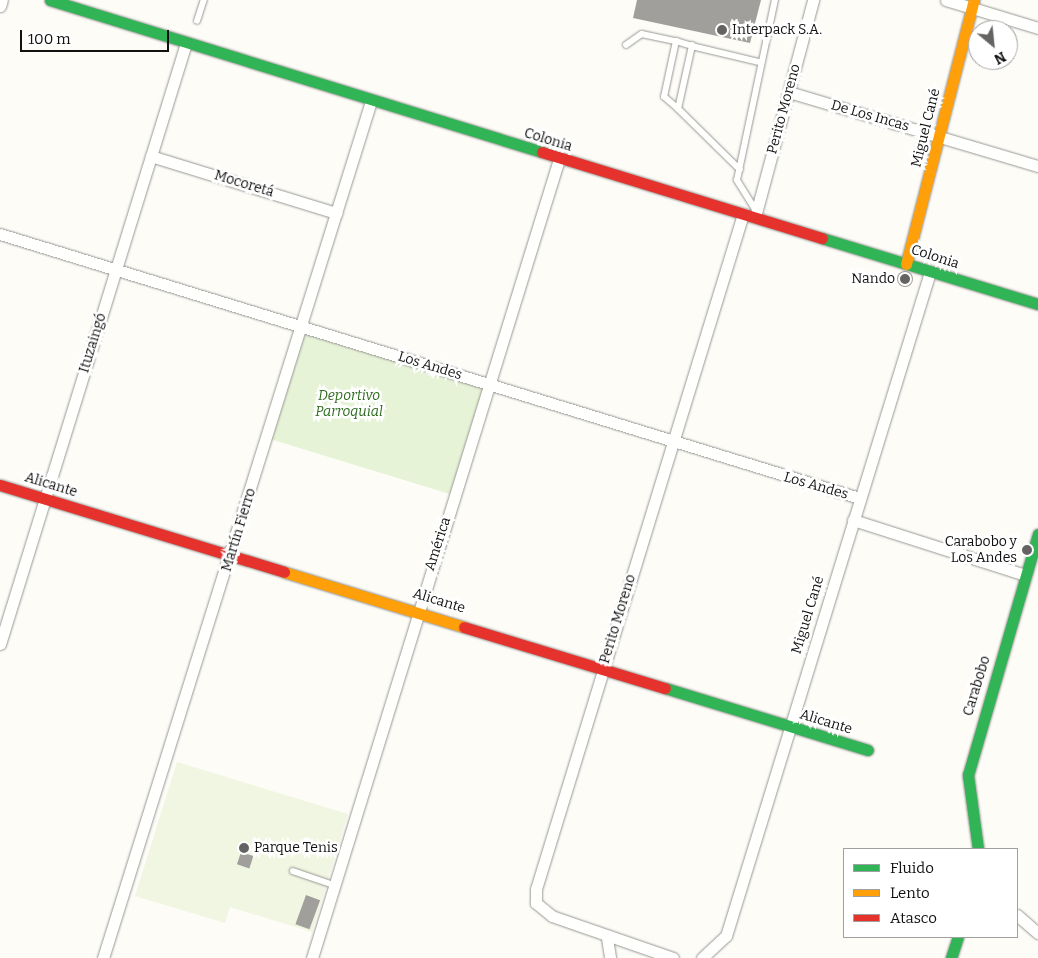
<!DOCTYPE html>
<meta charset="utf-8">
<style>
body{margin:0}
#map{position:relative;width:1038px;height:958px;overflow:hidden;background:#fdfcf7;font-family:Bitter,serif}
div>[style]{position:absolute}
.green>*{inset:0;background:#e7f3d7;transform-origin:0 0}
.pitch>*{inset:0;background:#f0f6e1}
.building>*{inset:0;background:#a19f9c;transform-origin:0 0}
.round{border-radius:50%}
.roads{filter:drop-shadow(0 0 1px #979795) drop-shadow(0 0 1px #979795)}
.lane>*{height:5.5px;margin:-2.75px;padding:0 2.75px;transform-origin:2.75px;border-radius:2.75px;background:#fffffe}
.street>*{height:11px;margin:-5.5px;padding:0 5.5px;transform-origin:5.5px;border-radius:5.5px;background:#fffffe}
.fast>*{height:11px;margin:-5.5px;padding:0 5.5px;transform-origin:5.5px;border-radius:5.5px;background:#30b455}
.slow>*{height:11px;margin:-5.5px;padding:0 5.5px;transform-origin:5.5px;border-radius:5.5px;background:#ff9f0a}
.jam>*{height:11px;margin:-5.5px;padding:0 5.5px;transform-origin:5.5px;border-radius:5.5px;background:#e5322d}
.dots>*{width:14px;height:14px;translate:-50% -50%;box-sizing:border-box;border:2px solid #fff;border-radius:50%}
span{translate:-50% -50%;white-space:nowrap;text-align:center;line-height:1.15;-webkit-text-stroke:5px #fff;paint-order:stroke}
.poi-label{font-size:14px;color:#111}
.left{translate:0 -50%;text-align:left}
.right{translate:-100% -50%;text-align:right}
.street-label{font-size:14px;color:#111}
.park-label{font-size:14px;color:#2f6b1f;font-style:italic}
.legend{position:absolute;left:843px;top:848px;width:175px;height:90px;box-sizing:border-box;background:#fff;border:1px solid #a0a0a0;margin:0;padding:6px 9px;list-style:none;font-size:15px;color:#111}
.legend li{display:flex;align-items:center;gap:10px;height:25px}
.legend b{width:25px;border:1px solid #a0a0a0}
.north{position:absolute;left:968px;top:20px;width:50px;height:50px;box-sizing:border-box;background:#fff;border:1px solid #a0a0a0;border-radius:50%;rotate:152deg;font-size:14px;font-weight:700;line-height:20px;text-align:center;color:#111}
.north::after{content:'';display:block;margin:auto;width:18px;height:22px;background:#646362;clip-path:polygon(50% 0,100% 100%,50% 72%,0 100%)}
.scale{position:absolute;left:20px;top:30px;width:149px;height:22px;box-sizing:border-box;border:2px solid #111;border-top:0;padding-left:6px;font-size:15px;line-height:18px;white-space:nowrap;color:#111;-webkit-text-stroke:4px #fff;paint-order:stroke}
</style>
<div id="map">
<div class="green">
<i style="left:303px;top:331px;width:193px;height:113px;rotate:17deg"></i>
</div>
<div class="pitch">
<i style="clip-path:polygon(177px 762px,348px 814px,312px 932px,230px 907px,225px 923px,135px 896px)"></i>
</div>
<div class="building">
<i style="clip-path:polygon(637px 0,761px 0,750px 43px,633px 18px)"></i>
<i class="round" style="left:897px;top:271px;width:16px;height:16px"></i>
<i style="left:241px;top:852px;width:13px;height:13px;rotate:18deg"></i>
<i style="left:306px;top:895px;width:15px;height:31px;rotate:20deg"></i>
</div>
<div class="roads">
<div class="lane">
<i style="left:197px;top:21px;width:22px;rotate:-72deg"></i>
<i style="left:626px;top:45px;width:19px;rotate:-35deg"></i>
<i style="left:642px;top:34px;width:35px;rotate:12deg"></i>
<i style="left:678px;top:109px;width:18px;rotate:-139deg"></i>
<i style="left:664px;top:97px;width:57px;rotate:-77.9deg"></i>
<i style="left:676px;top:41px;width:17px;rotate:17deg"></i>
<i style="left:740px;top:170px;width:87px;rotate:-135.5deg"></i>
<i style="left:678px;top:109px;width:65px;rotate:-77.5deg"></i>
<i style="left:692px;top:46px;width:69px;rotate:13.4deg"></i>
<i style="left:756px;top:211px;width:36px;rotate:-122deg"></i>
<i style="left:737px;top:180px;width:184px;rotate:-78.1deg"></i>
<i style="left:293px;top:871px;width:43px;rotate:18.9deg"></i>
</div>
<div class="street">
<i style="left:946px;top:0;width:96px;rotate:16.9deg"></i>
<i style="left:0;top:6px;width:6px;rotate:-72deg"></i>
<i style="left:789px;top:92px;width:260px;rotate:16.6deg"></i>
<i style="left:151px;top:156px;width:194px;rotate:17.1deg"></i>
<i style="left:755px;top:217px;width:225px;rotate:-75deg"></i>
<i style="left:0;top:234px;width:899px;rotate:17.08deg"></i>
<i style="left:853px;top:520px;width:181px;rotate:17.7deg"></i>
<i style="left:0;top:644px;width:629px;rotate:-72.8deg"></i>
<i style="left:1017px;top:915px;width:28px;rotate:41deg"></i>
<i style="left:607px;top:938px;width:20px;rotate:81deg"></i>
<i style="left:103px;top:958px;width:898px;rotate:-72.63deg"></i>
<i style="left:312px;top:958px;width:836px;rotate:-72.82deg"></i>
<i style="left:673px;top:958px;width:128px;rotate:-160.9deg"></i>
<i style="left:552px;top:916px;width:21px;rotate:-141deg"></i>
<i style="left:536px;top:903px;width:14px;rotate:-90deg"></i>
<i style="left:536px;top:889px;width:706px;rotate:-72.95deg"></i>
<i style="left:702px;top:958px;width:33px;rotate:-43deg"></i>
<i style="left:726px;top:936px;width:695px;rotate:-72.92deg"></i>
</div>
<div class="fast">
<i style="left:50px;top:0;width:515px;rotate:17.17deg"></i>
<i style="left:822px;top:238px;width:226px;rotate:17deg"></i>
<i style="left:665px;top:688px;width:212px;rotate:17deg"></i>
<i style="left:978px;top:849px;width:75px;rotate:-97.7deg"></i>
<i style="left:968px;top:775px;width:251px;rotate:-73.8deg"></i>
<i style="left:951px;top:958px;width:22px;rotate:-72deg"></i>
</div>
<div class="slow">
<i style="left:906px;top:264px;width:273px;rotate:-75.6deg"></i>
<i style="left:284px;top:572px;width:188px;rotate:17deg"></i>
</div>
<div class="jam">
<i style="left:542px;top:152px;width:293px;rotate:17.1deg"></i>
<i style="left:0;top:485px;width:297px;rotate:17deg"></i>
<i style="left:464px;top:627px;width:210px;rotate:16.9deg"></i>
</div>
</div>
<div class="dots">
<i style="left:722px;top:30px;background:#646362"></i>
<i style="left:905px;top:279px;background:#646362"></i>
<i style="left:1027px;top:550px;background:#646362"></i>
<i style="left:244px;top:848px;background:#646362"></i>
</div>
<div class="poi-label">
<span class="left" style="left:732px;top:30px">Interpack S.A.</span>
<span class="right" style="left:895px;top:279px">Nando</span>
<span class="right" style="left:1017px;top:550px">Carabobo y<br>Los Andes</span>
<span class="left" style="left:254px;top:848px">Parque Tenis</span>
</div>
<div class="street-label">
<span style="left:784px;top:109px;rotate:-75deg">Perito Moreno</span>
<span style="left:870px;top:116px;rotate:16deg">De Los Incas</span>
<span style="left:926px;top:128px;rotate:-76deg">Miguel Cané</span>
<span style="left:548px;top:140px;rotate:17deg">Colonia</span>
<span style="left:244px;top:184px;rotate:17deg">Mocoretá</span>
<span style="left:935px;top:257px;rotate:18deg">Colonia</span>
<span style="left:93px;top:343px;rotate:-73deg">Ituzaingó</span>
<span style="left:430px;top:366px;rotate:17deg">Los Andes</span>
<span style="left:51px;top:485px;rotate:17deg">Alicante</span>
<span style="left:816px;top:486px;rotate:16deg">Los Andes</span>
<span style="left:239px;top:530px;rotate:-73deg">Martín Fierro</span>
<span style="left:438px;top:544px;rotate:-72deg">América</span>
<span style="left:439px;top:601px;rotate:17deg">Alicante</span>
<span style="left:808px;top:615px;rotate:-73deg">Miguel Cané</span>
<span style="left:618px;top:619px;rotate:-73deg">Perito Moreno</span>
<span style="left:977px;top:686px;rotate:-73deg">Carabobo</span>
<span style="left:826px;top:722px;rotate:17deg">Alicante</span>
</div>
<div class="park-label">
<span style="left:349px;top:404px">Deportivo<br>Parroquial</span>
</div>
<ul class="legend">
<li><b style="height:6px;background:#30b455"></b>Fluido</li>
<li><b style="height:6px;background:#ff9f0a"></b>Lento</li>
<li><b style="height:6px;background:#e5322d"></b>Atasco</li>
</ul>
<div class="north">N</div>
<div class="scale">100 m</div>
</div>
